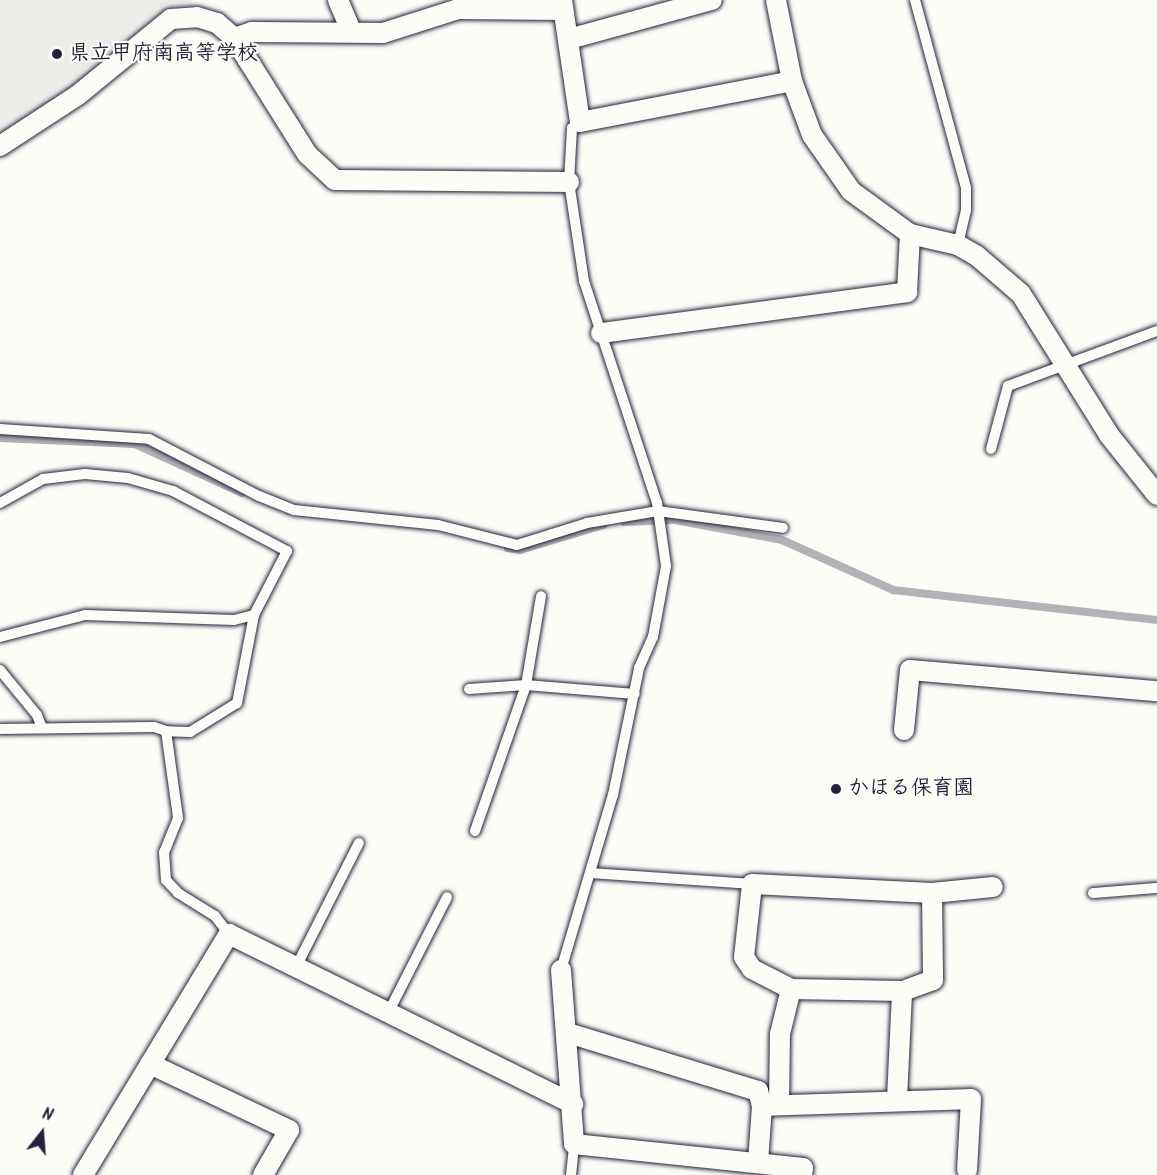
<!DOCTYPE html>
<meta charset="utf-8">
<style>
body{margin:0}
#map{position:relative;width:1157px;height:1175px;overflow:hidden;background:#fdfcf7;font-family:Kalam,"Klee One",sans-serif}
div>[style]{position:absolute}
.built>*{inset:0;background:#ecece9}
.stream>*{height:8px;margin:-4px;padding:0 4px;transform-origin:4px;border-radius:4px;background:#b2b2b7}
.roads{filter:drop-shadow(0 0 2px #22223b) drop-shadow(0 0 2px #22223b)}
.lane>*{height:10px;margin:-5px;padding:0 5px;transform-origin:5px;border-radius:5px;background:#fdfcf7}
.street>*{height:20px;margin:-10px;padding:0 10px;transform-origin:10px;border-radius:10px;background:#fdfcf7}
.dots>*{width:16px;height:16px;translate:-50% -50%;box-sizing:border-box;border:3px solid #fdfcf7;border-radius:50%}
span{translate:-50% -50%;white-space:nowrap;text-align:center;line-height:1.15;-webkit-text-stroke:4.5px #fdfcf7;paint-order:stroke}
.poi-label{font-size:21px;color:#22223b;font-weight:700}
.left{translate:0 -50%;text-align:left}
.north{position:absolute;left:12px;top:1103px;width:60px;height:60px;-webkit-text-stroke:4px #fdfcf7;paint-order:stroke;rotate:17deg;font-size:16px;font-weight:700;line-height:24px;text-align:center;color:#22223b}
.north::after{content:'';display:block;margin:auto;width:21px;height:27px;background:#22223b;clip-path:polygon(50% 0,100% 100%,50% 72%,0 100%)}
</style>
<div id="map">
<div class="built">
<i style="clip-path:polygon(0 0,192px 0,193px 6px,174px 6px,76px 86px,0 135px)"></i>
</div>
<div class="stream">
<i style="left:0;top:438px;width:135px;rotate:2.5deg"></i>
<i style="left:135px;top:444px;width:118px;rotate:24.6deg"></i>
<i style="left:624px;top:522px;width:51px;rotate:-2.2deg"></i>
<i style="left:675px;top:520px;width:109px;rotate:10.6deg"></i>
<i style="left:782px;top:540px;width:122px;rotate:24.2deg"></i>
<i style="left:893px;top:590px;width:266px;rotate:6.5deg"></i>
<i style="left:508px;top:548px;width:12px;rotate:9deg"></i>
<i style="left:520px;top:550px;width:87px;rotate:-16.8deg"></i>
</div>
<div class="roads">
<div class="lane">
<i style="left:915px;top:0;width:195px;rotate:74.8deg"></i>
<i style="left:966px;top:188px;width:22px;rotate:90deg"></i>
<i style="left:966px;top:210px;width:36px;rotate:103deg"></i>
<i style="left:0;top:429px;width:149px;rotate:3.8deg"></i>
<i style="left:149px;top:439px;width:124px;rotate:27.4deg"></i>
<i style="left:259px;top:496px;width:38px;rotate:22deg"></i>
<i style="left:294px;top:510px;width:145px;rotate:5.9deg"></i>
<i style="left:438px;top:525px;width:81px;rotate:14.2deg"></i>
<i style="left:517px;top:545px;width:73px;rotate:-17.4deg"></i>
<i style="left:587px;top:523px;width:72px;rotate:-9.6deg"></i>
<i style="left:658px;top:511px;width:126px;rotate:7.7deg"></i>
<i style="left:991px;top:449px;width:65px;rotate:-74.9deg"></i>
<i style="left:1008px;top:386px;width:159px;rotate:-20.3deg"></i>
<i style="left:0;top:503px;width:49px;rotate:-29.2deg"></i>
<i style="left:43px;top:479px;width:42px;rotate:-6.8deg"></i>
<i style="left:85px;top:474px;width:43px;rotate:5.3deg"></i>
<i style="left:128px;top:478px;width:47px;rotate:16.1deg"></i>
<i style="left:173px;top:491px;width:129px;rotate:27.8deg"></i>
<i style="left:287px;top:551px;width:72px;rotate:117.3deg"></i>
<i style="left:254px;top:615px;width:90px;rotate:100.9deg"></i>
<i style="left:237px;top:703px;width:55px;rotate:148.3deg"></i>
<i style="left:190px;top:732px;width:24px;rotate:-178deg"></i>
<i style="left:0;top:637px;width:88px;rotate:-14.5deg"></i>
<i style="left:85px;top:615px;width:149px;rotate:1.9deg"></i>
<i style="left:234px;top:620px;width:21px;rotate:-14deg"></i>
<i style="left:0;top:670px;width:58px;rotate:50.6deg"></i>
<i style="left:37px;top:715px;width:14px;rotate:69deg"></i>
<i style="left:469px;top:689px;width:57px;rotate:-4deg"></i>
<i style="left:526px;top:685px;width:109px;rotate:4.7deg"></i>
<i style="left:0;top:729px;width:154px;rotate:-0.7deg"></i>
<i style="left:154px;top:727px;width:13px;rotate:18deg"></i>
<i style="left:166px;top:731px;width:88px;rotate:82.1deg"></i>
<i style="left:178px;top:818px;width:37px;rotate:112deg"></i>
<i style="left:164px;top:852px;width:28px;rotate:86deg"></i>
<i style="left:166px;top:880px;width:18px;rotate:47deg"></i>
<i style="left:178px;top:893px;width:44px;rotate:31.9deg"></i>
<i style="left:215px;top:916px;width:23px;rotate:52deg"></i>
<i style="left:475px;top:831px;width:155px;rotate:-70.7deg"></i>
<i style="left:526px;top:685px;width:90px;rotate:-80.4deg"></i>
<i style="left:591px;top:873px;width:161px;rotate:3.9deg"></i>
<i style="left:1093px;top:893px;width:64px;rotate:-4.5deg"></i>
<i style="left:296px;top:967px;width:139px;rotate:-63.1deg"></i>
<i style="left:561px;top:970px;width:183px;rotate:-73.5deg"></i>
<i style="left:613px;top:795px;width:130px;rotate:-78.4deg"></i>
<i style="left:639px;top:668px;width:34px;rotate:-66deg"></i>
<i style="left:653px;top:637px;width:72px;rotate:-79.6deg"></i>
<i style="left:666px;top:566px;width:64px;rotate:-98.1deg"></i>
<i style="left:657px;top:503px;width:234px;rotate:-108.2deg"></i>
<i style="left:584px;top:281px;width:100px;rotate:-98.6deg"></i>
<i style="left:569px;top:182px;width:54px;rotate:-86.8deg"></i>
<i style="left:572px;top:128px;width:10px;rotate:-37deg"></i>
<i style="left:388px;top:1013px;width:130px;rotate:-63deg"></i>
<i style="left:571px;top:1175px;width:31px;rotate:-84deg"></i>
</div>
<div class="street">
<i style="left:338px;top:0;width:34px;rotate:67deg"></i>
<i style="left:562px;top:0;width:123px;rotate:81.6deg"></i>
<i style="left:580px;top:122px;width:216px;rotate:-10.9deg"></i>
<i style="left:792px;top:81px;width:58px;rotate:69.7deg"></i>
<i style="left:812px;top:135px;width:68px;rotate:55.1deg"></i>
<i style="left:851px;top:191px;width:73px;rotate:36.1deg"></i>
<i style="left:910px;top:234px;width:49px;rotate:12.9deg"></i>
<i style="left:958px;top:245px;width:22px;rotate:30deg"></i>
<i style="left:977px;top:256px;width:58px;rotate:40.8deg"></i>
<i style="left:1021px;top:294px;width:166px;rotate:58deg"></i>
<i style="left:1109px;top:435px;width:77px;rotate:51.3deg"></i>
<i style="left:776px;top:0;width:83px;rotate:78.8deg"></i>
<i style="left:234px;top:38px;width:19px;rotate:-18deg"></i>
<i style="left:252px;top:32px;width:131px;rotate:0.4deg"></i>
<i style="left:383px;top:33px;width:79px;rotate:-17.7deg"></i>
<i style="left:458px;top:9px;width:105px;rotate:0.5deg"></i>
<i style="left:569px;top:39px;width:148px;rotate:-15.3deg"></i>
<i style="left:0;top:146px;width:93px;rotate:-33.2deg"></i>
<i style="left:78px;top:95px;width:120px;rotate:-39.3deg"></i>
<i style="left:171px;top:19px;width:26px;rotate:-4deg"></i>
<i style="left:197px;top:17px;width:21px;rotate:17deg"></i>
<i style="left:217px;top:23px;width:23px;rotate:41deg"></i>
<i style="left:234px;top:38px;width:137px;rotate:57.8deg"></i>
<i style="left:307px;top:154px;width:38px;rotate:43deg"></i>
<i style="left:335px;top:180px;width:234px;rotate:0.5deg"></i>
<i style="left:601px;top:333px;width:309px;rotate:-7.6deg"></i>
<i style="left:907px;top:292px;width:58px;rotate:-87deg"></i>
<i style="left:904px;top:730px;width:60px;rotate:-84.3deg"></i>
<i style="left:910px;top:670px;width:248px;rotate:4.9deg"></i>
<i style="left:932px;top:893px;width:87px;rotate:89.3deg"></i>
<i style="left:933px;top:980px;width:33px;rotate:160deg"></i>
<i style="left:902px;top:991px;width:111px;rotate:-179deg"></i>
<i style="left:791px;top:989px;width:44px;rotate:-152.9deg"></i>
<i style="left:752px;top:969px;width:14px;rotate:-124deg"></i>
<i style="left:744px;top:957px;width:73px;rotate:-83.7deg"></i>
<i style="left:752px;top:884px;width:180px;rotate:2.9deg"></i>
<i style="left:932px;top:893px;width:61px;rotate:-5.6deg"></i>
<i style="left:561px;top:970px;width:174px;rotate:85.7deg"></i>
<i style="left:574px;top:1144px;width:230px;rotate:6deg"></i>
<i style="left:803px;top:1168px;width:7px;rotate:98deg"></i>
<i style="left:568px;top:1033px;width:199px;rotate:17deg"></i>
<i style="left:758px;top:1091px;width:16px;rotate:75deg"></i>
<i style="left:150px;top:1064px;width:154px;rotate:25.4deg"></i>
<i style="left:289px;top:1130px;width:52px;rotate:120deg"></i>
<i style="left:897px;top:1099px;width:108px;rotate:-87.3deg"></i>
<i style="left:779px;top:1104px;width:70px;rotate:-89.2deg"></i>
<i style="left:780px;top:1034px;width:46px;rotate:-76.3deg"></i>
<i style="left:758px;top:1162px;width:56px;rotate:-85.9deg"></i>
<i style="left:762px;top:1106px;width:209px;rotate:-1.9deg"></i>
<i style="left:971px;top:1099px;width:71px;rotate:93.2deg"></i>
<i style="left:83px;top:1175px;width:282px;rotate:-58.8deg"></i>
<i style="left:229px;top:934px;width:384px;rotate:26.3deg"></i>
</div>
</div>
<div class="dots">
<i style="left:57px;top:54px;background:#22223b"></i>
<i style="left:836px;top:789px;background:#22223b"></i>
</div>
<div class="poi-label">
<span class="left" style="left:69px;top:54px">県立甲府南高等学校</span>
<span class="left" style="left:848px;top:789px">かほる保育園</span>
</div>
<div class="north">N</div>
</div>
